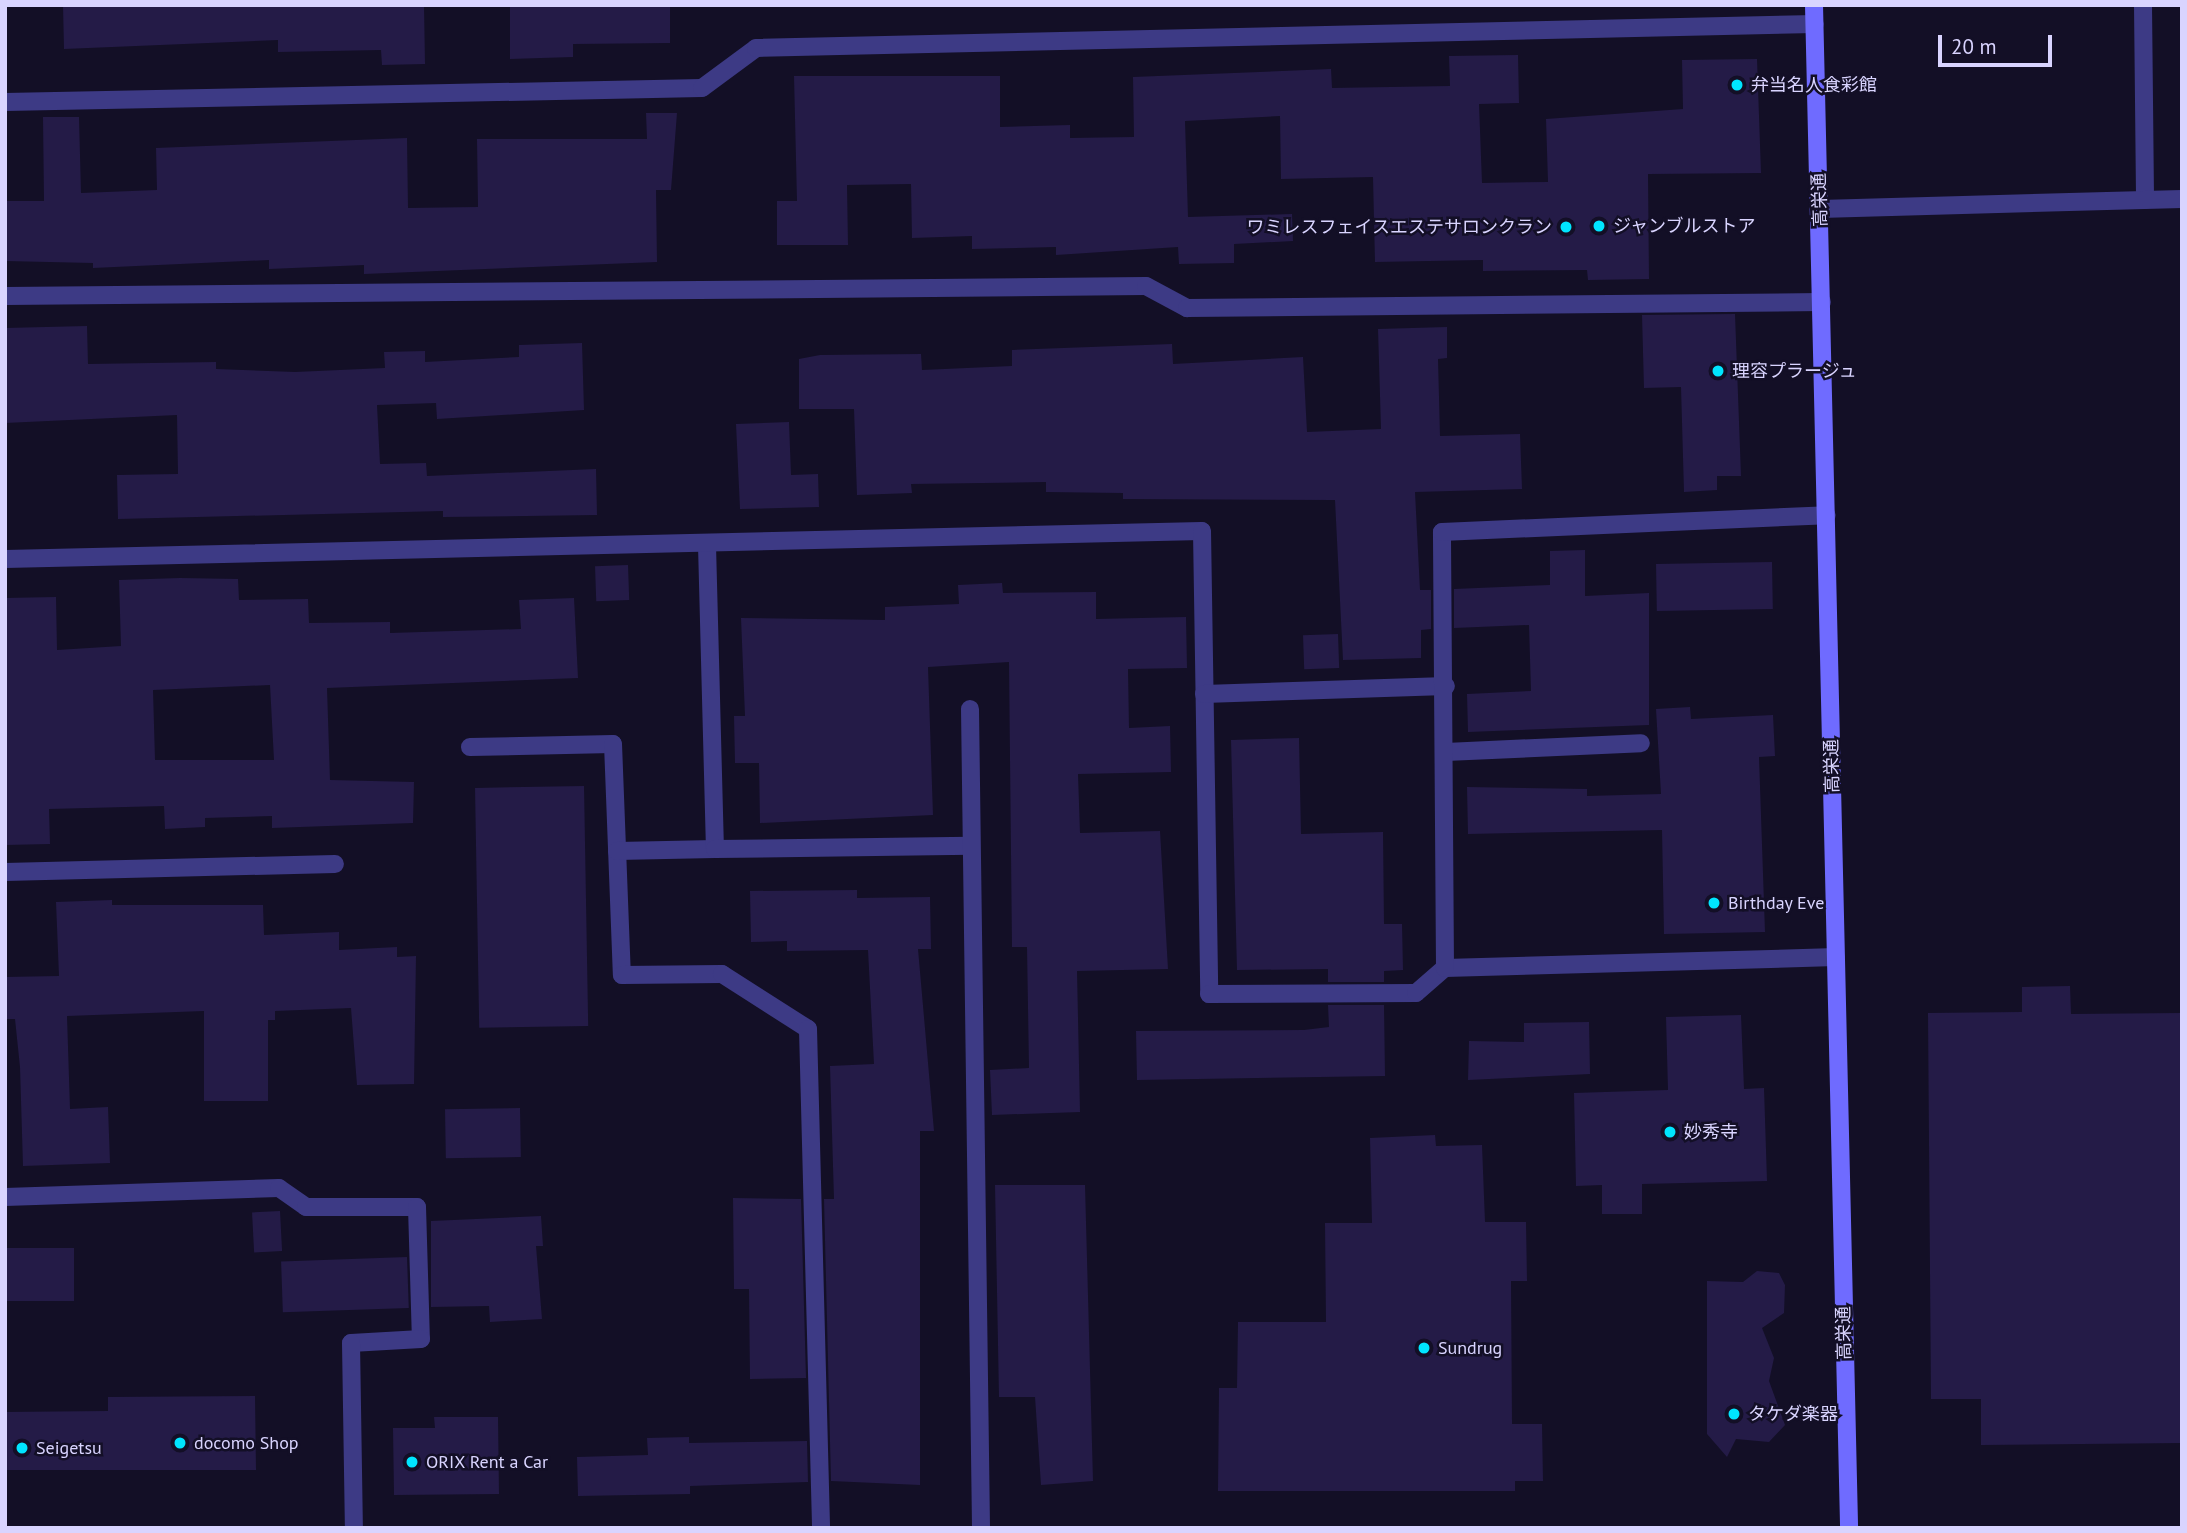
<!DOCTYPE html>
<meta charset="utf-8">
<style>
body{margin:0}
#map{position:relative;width:2187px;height:1533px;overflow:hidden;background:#130f26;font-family:"PT Sans","Noto Sans JP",sans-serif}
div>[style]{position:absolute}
.building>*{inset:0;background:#241b47;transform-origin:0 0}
.lane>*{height:18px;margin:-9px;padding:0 9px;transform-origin:9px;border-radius:9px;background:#3d3a85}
.street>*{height:18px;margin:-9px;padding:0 9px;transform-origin:9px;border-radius:9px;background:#3d3a85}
.secondary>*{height:18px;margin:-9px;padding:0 9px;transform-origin:9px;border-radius:9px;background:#6f6bff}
.dots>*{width:19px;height:19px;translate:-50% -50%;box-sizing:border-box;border:4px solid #130f26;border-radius:50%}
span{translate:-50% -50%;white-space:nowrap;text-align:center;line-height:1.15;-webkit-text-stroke:5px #130f26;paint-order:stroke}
.poi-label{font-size:18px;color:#d9d4ff}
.left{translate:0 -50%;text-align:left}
.right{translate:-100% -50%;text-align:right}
.street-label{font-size:18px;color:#d9d4ff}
.frame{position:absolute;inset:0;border:7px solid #d9d4ff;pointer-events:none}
.scale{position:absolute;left:1938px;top:35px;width:114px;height:32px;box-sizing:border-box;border:4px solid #d9d4ff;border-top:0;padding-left:9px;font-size:21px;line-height:24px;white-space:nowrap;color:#d9d4ff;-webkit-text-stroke:5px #130f26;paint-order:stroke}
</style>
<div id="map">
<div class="building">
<i style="clip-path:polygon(63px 5px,424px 5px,425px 64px,382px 65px,381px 50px,278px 52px,278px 40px,64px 49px)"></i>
<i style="clip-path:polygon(510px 5px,670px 5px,670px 43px,573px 44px,573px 57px,510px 59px)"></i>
<i style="clip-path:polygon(1518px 55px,1519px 103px,1479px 104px,1482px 183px,1548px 182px,1546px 119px,1683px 109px,1682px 60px,1757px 59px,1761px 173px,1648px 174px,1649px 279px,1588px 280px,1587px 270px,1483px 271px,1483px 260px,1375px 262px,1373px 177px,1281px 179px,1280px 116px,1185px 121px,1188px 217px,1292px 214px,1293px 241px,1234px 244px,1234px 263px,1179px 264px,1178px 247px,1056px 255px,1056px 247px,972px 249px,972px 236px,912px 238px,911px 184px,847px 185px,848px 245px,777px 245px,777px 201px,797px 201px,794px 76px,1000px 76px,1000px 127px,1070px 125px,1070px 138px,1134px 137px,1133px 77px,1331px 69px,1332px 88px,1450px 86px,1449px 56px)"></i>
<i style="clip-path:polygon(646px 113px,677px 113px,671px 190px,656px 190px,657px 262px,364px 274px,364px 265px,269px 269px,269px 260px,93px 268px,93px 263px,5px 261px,5px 201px,44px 201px,43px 117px,79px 117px,81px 193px,157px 190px,156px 148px,407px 138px,408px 208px,478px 207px,477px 139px,647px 139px)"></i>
<i style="clip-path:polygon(1735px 314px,1741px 476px,1717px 476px,1717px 490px,1684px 492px,1681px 387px,1644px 388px,1642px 315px)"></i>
<i style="clip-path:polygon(87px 326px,88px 364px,216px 362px,216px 369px,295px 372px,385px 368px,384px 352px,425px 351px,425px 362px,519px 357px,519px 345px,582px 343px,584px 410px,437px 419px,436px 403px,377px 405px,380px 464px,426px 463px,427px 476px,596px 469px,597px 515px,443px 517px,443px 511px,118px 519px,117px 475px,178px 474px,177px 415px,5px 423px,5px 328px)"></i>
<i style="clip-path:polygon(1447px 327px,1447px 358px,1438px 359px,1440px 436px,1520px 434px,1522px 489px,1415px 492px,1420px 590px,1431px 590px,1431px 629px,1421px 630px,1421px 658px,1343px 660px,1335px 500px,1123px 499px,1123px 493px,1046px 492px,1046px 482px,911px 484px,912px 493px,857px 495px,854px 409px,799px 409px,799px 359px,820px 355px,921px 354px,922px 370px,1012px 366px,1012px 350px,1172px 344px,1173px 364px,1303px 357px,1307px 432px,1381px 429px,1378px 329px)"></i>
<i style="clip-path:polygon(789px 422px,791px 475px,818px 474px,819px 507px,740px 509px,736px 424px)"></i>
<i style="clip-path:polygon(1585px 550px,1585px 596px,1649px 593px,1649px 725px,1468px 732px,1467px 694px,1531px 691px,1529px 625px,1454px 628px,1454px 589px,1550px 585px,1550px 551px)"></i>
<i style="left:1772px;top:562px;width:47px;height:116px;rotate:89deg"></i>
<i style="left:628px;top:565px;width:35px;height:33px;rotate:88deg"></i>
<i style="clip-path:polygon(evenodd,180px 578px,238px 579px,239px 600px,308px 599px,309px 623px,390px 622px,390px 633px,521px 629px,519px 600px,574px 598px,578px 678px,327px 688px,330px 780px,414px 782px,413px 823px,272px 828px,272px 816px,205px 818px,205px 827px,165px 829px,164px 806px,49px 809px,50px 844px,5px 845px,5px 598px,56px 597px,57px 650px,121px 646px,119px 580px,180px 578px,270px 685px,274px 760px,155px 760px,153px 690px,270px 685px)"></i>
<i style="clip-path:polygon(1002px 583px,1003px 593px,1096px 592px,1096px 619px,1186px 617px,1187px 668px,1128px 669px,1129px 728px,1170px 726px,1171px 772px,1078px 774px,1080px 833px,1160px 831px,1168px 969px,1077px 971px,1080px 1112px,992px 1115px,990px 1070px,1029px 1068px,1027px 947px,1012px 947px,1009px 662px,928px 667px,933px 815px,760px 823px,759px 763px,735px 763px,734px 716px,745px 716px,741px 618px,885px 620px,885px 607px,959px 604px,958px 585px)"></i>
<i style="left:1338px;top:634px;width:34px;height:35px;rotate:88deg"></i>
<i style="clip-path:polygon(1690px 707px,1691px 719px,1773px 715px,1775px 756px,1759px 757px,1765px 932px,1664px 934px,1662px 830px,1468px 834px,1467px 787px,1587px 789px,1587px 796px,1661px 794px,1656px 709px)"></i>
<i style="clip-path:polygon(1299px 738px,1301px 834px,1383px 832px,1384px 924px,1402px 924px,1403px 970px,1384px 971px,1384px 982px,1328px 982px,1328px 969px,1237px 970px,1231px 740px)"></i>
<i style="left:584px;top:786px;width:240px;height:109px;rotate:89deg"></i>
<i style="clip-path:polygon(857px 890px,857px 898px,930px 897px,931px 949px,918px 949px,934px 1131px,920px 1131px,920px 1485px,831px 1481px,824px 1199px,834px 1199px,830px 1066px,874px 1064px,868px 950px,787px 951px,787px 941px,751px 942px,750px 891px)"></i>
<i style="clip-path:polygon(112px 900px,112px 905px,263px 905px,264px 935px,339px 932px,339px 950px,397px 947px,397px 957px,416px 956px,414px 1084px,357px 1085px,351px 1008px,275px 1011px,275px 1020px,268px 1020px,268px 1101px,204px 1101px,204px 1011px,67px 1016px,70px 1109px,108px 1107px,110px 1163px,23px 1166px,20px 1067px,15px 1019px,5px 1019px,5px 977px,59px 976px,56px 902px)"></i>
<i style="clip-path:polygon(2070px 986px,2071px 1014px,2182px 1013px,2182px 1443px,1981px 1445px,1981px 1399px,1931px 1399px,1928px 1013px,2022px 1012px,2022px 987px)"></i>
<i style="clip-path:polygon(1328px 1005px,1384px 1005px,1385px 1076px,1137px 1080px,1136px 1031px,1304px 1030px,1329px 1027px)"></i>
<i style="clip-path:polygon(1741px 1015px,1744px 1089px,1764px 1088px,1767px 1181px,1642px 1184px,1642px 1214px,1602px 1214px,1602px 1185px,1576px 1186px,1574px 1093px,1668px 1090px,1666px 1017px)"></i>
<i style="clip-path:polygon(1589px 1022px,1590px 1074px,1468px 1080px,1469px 1041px,1524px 1042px,1524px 1023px)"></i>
<i style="left:520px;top:1108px;width:49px;height:75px;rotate:89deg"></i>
<i style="clip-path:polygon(1435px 1135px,1436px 1146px,1482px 1145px,1485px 1222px,1526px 1222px,1527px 1281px,1511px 1281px,1512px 1424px,1542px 1424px,1543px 1481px,1515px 1481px,1515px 1491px,1218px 1491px,1219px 1388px,1237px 1388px,1238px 1322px,1326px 1322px,1325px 1223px,1372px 1223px,1370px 1138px)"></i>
<i style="clip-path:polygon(995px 1185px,1085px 1185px,1093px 1481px,1041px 1485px,1035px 1397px,999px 1397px)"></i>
<i style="clip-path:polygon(733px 1198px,801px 1199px,806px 1378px,750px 1379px,749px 1289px,734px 1289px)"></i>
<i style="left:280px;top:1211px;width:40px;height:28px;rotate:87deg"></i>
<i style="clip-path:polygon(541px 1216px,543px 1246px,536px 1246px,542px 1319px,490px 1322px,489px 1306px,431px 1307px,431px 1221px)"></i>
<i style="left:5px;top:1248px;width:69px;height:53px"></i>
<i style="left:407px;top:1257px;width:51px;height:126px;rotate:88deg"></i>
<i style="clip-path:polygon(1757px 1271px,1779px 1273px,1785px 1285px,1784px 1313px,1762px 1328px,1774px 1358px,1769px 1381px,1785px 1425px,1769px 1442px,1736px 1439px,1727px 1457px,1707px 1434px,1707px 1281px,1743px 1282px)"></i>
<i style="clip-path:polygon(255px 1396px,256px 1470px,5px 1470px,5px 1412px,108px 1411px,108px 1397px)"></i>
<i style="clip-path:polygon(434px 1417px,498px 1417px,499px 1494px,394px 1495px,393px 1428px,435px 1428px)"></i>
<i style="clip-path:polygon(689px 1437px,689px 1443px,807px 1441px,808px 1482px,690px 1486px,690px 1494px,578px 1496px,577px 1457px,648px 1455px,647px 1438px)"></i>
</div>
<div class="lane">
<i style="left:470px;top:747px;width:143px;rotate:-1.2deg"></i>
<i style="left:613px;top:744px;width:231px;rotate:87.8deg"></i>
<i style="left:622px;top:975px;width:100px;rotate:-0.6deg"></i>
<i style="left:722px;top:974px;width:102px;rotate:32.6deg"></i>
<i style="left:808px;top:1029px;width:499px;rotate:88.5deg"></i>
<i style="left:1446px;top:752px;width:195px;rotate:-2.6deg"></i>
<i style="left:617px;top:851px;width:98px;rotate:-1.2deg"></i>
<i style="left:5px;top:1197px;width:274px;rotate:-1.9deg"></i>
<i style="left:279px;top:1188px;width:33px;rotate:35deg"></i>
<i style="left:306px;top:1207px;width:111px"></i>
<i style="left:417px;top:1207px;width:132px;rotate:88.3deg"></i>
<i style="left:421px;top:1339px;width:70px;rotate:176.7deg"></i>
<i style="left:351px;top:1343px;width:185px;rotate:89.1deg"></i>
</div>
<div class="street">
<i style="left:2143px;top:5px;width:195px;rotate:89.4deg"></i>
<i style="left:5px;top:102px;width:697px;rotate:-1.15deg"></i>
<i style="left:702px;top:88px;width:67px;rotate:-36.5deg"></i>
<i style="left:756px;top:48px;width:1059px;rotate:-1.3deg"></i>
<i style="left:1820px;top:209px;width:362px;rotate:-1.6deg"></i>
<i style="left:5px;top:296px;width:1141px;rotate:-0.5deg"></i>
<i style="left:1146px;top:286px;width:47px;rotate:28.2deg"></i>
<i style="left:1187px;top:308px;width:635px;rotate:-0.54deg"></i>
<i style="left:707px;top:545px;width:304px;rotate:88.5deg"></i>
<i style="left:715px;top:849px;width:256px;rotate:-0.7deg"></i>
<i style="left:5px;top:559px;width:1197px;rotate:-1.34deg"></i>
<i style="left:1202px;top:531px;width:463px;rotate:89.1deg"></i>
<i style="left:1209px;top:994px;width:207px;rotate:-0.3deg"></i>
<i style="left:1416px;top:993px;width:38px;rotate:-41deg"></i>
<i style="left:1445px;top:968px;width:391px;rotate:-1.6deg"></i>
<i style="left:1204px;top:694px;width:242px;rotate:-1.9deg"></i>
<i style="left:970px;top:709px;width:819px;rotate:89.23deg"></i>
<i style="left:5px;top:872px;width:330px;rotate:-1.4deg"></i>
<i style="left:1445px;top:968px;width:436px;rotate:-90.4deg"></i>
<i style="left:1442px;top:532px;width:385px;rotate:-2.5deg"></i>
</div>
<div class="secondary">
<i style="left:1814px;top:5px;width:1523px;rotate:88.68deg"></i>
</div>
<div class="dots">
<i style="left:1737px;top:85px;background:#00e5ff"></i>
<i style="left:1599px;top:226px;background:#00e5ff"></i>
<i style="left:1566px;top:227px;background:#00e5ff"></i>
<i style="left:1718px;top:371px;background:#00e5ff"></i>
<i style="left:1714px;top:903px;background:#00e5ff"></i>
<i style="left:1670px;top:1132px;background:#00e5ff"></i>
<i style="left:1424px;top:1348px;background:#00e5ff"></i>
<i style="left:1734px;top:1414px;background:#00e5ff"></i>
<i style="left:180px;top:1443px;background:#00e5ff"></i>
<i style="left:22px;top:1448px;background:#00e5ff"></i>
<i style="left:412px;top:1462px;background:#00e5ff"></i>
</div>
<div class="poi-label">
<span class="left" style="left:1751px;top:85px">弁当名人食彩館</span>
<span class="left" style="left:1613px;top:226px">ジャンブルストア</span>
<span class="right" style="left:1552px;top:227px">ワミレスフェイスエステサロンクラン</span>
<span class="left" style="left:1732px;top:371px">理容プラージュ</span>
<span class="left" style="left:1728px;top:903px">Birthday Eve</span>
<span class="left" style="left:1684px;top:1132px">妙秀寺</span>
<span class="left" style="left:1438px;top:1348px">Sundrug</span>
<span class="left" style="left:1748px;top:1414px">タケダ楽器</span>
<span class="left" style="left:194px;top:1443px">docomo Shop</span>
<span class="left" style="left:36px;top:1448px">Seigetsu</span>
<span class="left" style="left:426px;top:1462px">ORIX Rent a Car</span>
</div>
<div class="street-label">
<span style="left:1820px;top:200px;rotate:-92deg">高栄通</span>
<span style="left:1832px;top:766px;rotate:-91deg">高栄通</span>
<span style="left:1844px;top:1333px;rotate:-91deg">高栄通</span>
</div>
<div class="frame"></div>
<div class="scale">20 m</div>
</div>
